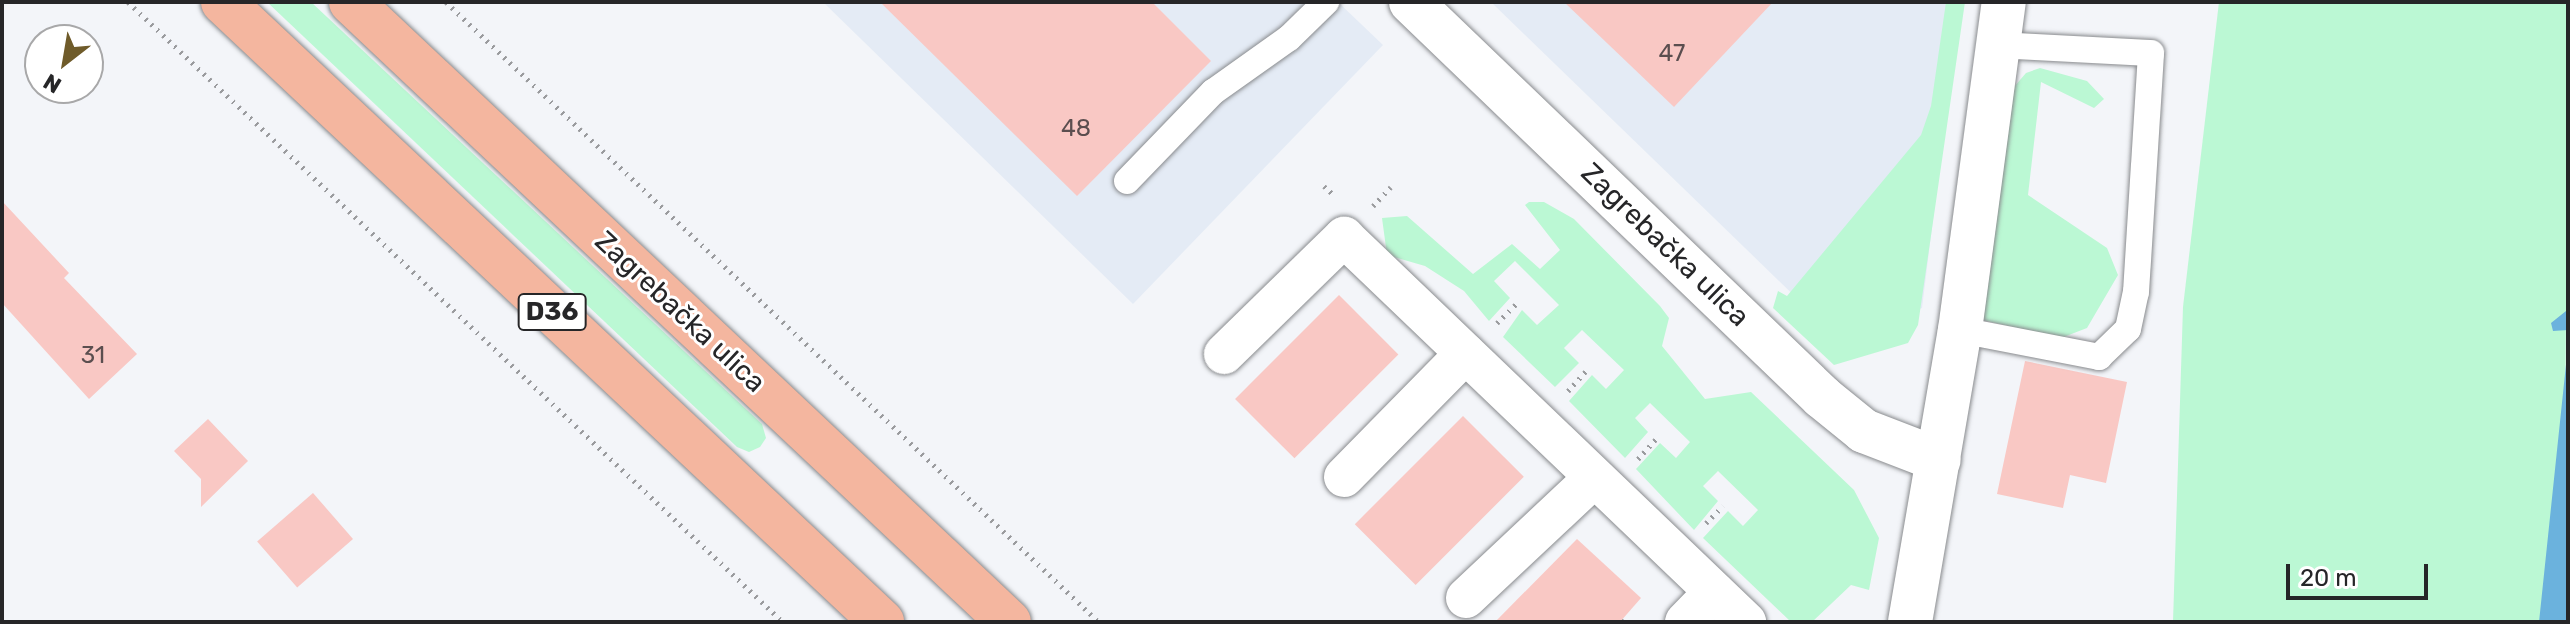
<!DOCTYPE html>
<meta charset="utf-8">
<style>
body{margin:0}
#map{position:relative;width:2570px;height:624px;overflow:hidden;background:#f3f5f9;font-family:Rubik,sans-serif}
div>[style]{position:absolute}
.built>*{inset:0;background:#e4ebf5}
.green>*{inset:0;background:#bbf8d4}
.water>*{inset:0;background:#6bb2dd}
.building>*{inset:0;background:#f9c8c4;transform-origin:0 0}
.path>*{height:5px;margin-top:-2.5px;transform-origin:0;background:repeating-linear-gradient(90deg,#9a9b9e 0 2px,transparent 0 8px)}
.roads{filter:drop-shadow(0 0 2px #898b8e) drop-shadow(0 0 2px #898b8e)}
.service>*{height:26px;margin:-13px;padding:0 13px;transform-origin:13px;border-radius:13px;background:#fff}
.pedestrian>*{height:40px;margin:-20px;padding:0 20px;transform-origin:20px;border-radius:20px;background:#fff}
.minor>*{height:44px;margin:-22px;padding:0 22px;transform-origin:22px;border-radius:22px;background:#fff}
.primary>*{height:44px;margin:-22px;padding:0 22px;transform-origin:22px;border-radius:22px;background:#f4b69f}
span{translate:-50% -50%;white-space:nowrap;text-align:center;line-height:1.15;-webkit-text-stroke:6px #fff;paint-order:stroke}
.number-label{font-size:24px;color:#5b4e4f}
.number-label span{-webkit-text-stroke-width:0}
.shield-label span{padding:2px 6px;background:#fff;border:2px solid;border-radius:6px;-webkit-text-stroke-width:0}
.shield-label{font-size:26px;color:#262628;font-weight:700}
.street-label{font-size:28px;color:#262628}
.frame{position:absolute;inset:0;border:4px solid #262628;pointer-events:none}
.north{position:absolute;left:24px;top:24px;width:80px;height:80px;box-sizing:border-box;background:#fff;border:2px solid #a8a8a9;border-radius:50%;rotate:211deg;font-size:22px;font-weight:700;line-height:32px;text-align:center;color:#262628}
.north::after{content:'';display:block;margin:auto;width:28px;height:36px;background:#6f5b2a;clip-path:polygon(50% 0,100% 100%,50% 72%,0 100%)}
.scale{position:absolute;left:2286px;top:564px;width:142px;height:36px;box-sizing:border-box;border:4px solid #262628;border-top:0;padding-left:10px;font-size:24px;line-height:28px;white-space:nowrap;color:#262628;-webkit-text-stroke:6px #fff;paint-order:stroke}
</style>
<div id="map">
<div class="built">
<i style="clip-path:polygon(823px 2px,1338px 2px,1383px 45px,1133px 304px)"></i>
<i style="clip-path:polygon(1491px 2px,1960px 2px,1922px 308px,1840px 340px)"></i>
</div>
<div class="green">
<i style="clip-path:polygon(267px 2px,311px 2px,762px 424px,766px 438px,760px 447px,749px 452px,737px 447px)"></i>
<i style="clip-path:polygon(1946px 2px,1965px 2px,1918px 325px,1908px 343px,1834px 365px,1773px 308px,1778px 291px,1787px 296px,1921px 135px,1931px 106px)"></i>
<i style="clip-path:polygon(2219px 2px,2568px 2px,2564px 622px,2173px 622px,2183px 307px)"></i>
<i style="clip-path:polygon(2040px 68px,2087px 81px,2104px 99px,2094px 108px,2041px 82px,2028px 195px,2107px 248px,2118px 275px,2087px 328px,2061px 338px,1978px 319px,2014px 87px,2026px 73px)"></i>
<i style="clip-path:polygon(1529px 202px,1544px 202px,1574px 219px,1660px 306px,1669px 318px,1662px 346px,1705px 399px,1751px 392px,1854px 490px,1879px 538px,1869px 590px,1851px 585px,1812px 622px,1791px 622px,1703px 538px,1728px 511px,1743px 526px,1758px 510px,1718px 471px,1703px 486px,1718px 501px,1694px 530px,1636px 469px,1660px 443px,1676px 458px,1690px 442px,1650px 403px,1635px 418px,1648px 432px,1625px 458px,1569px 401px,1592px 375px,1606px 389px,1624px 370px,1582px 330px,1564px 348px,1579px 363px,1555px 387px,1503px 337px,1522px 310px,1537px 325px,1559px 305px,1515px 261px,1494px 281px,1510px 298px,1489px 321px,1464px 291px,1425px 266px,1387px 255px,1382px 218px,1407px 216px,1473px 274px,1512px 244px,1540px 269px,1560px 250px,1525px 205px)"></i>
</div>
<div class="water">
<i style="clip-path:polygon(2568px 299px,2568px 330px,2553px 331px,2551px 323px,2566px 311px)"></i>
<i style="clip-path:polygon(2568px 338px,2568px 622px,2539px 622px,2567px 355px)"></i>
</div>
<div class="building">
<i style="clip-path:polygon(880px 2px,1152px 2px,1211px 61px,1077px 196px)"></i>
<i style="clip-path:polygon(1564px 2px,1773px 2px,1674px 107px)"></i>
<i style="clip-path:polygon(2px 201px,69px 273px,64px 278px,137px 354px,89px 399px,2px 303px)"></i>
<i style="left:1339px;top:295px;width:84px;height:147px;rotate:45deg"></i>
<i style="clip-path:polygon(2025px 361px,2127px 382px,2106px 483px,2070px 475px,2063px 508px,1997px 494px)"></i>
<i style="left:1463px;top:416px;width:86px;height:153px;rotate:45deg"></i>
<i style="clip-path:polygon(208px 419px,248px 461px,201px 507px,201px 479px,174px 451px)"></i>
<i style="left:313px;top:493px;width:61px;height:74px;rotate:49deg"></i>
<i style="clip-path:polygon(1577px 539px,1641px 598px,1620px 622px,1495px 622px)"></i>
</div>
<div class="path">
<i style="left:128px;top:2px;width:902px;rotate:43.43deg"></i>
<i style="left:446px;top:2px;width:900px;rotate:43.52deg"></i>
<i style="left:1324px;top:186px;width:15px;rotate:42deg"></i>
<i style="left:1373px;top:206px;width:26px;rotate:-47deg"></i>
<i style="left:1497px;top:323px;width:27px;rotate:-45deg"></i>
<i style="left:1568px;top:391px;width:28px;rotate:-48deg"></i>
<i style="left:1638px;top:459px;width:27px;rotate:-48deg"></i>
<i style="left:1706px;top:523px;width:24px;rotate:-45deg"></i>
<i style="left:1621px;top:620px;width:3px;rotate:45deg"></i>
</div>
<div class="roads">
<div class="service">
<i style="left:1127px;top:181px;width:124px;rotate:-46deg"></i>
<i style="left:1213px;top:92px;width:93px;rotate:-35.4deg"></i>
<i style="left:1289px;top:38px;width:52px;rotate:-44.2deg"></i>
<i style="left:1960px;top:330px;width:142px;rotate:11deg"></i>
<i style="left:2099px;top:357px;width:40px;rotate:-44deg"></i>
<i style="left:2128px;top:329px;width:38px;rotate:-78deg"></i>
<i style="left:2136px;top:292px;width:239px;rotate:-86.4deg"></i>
<i style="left:2151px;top:53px;width:151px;rotate:-177deg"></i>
</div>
<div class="pedestrian">
<i style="left:1224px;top:354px;width:168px;rotate:-44.3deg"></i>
<i style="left:1344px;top:237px;width:557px;rotate:43.76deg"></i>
<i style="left:1344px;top:477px;width:173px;rotate:-45.5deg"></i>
<i style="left:1466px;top:598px;width:175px;rotate:-43.2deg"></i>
<i style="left:1685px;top:622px;width:42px;rotate:-46deg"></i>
</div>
<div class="minor">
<i style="left:1411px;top:2px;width:570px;rotate:43.86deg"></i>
<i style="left:1822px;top:397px;width:54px;rotate:39deg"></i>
<i style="left:1864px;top:431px;width:80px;rotate:21.1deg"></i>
<i style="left:1910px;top:622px;width:296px;rotate:-80.3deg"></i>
<i style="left:1960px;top:330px;width:331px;rotate:-82.4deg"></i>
</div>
<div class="primary">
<i style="left:223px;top:2px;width:905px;rotate:43.25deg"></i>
<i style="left:351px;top:2px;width:904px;rotate:43.3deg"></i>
</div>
</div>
<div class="number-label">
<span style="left:1672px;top:54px">47</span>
<span style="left:1076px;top:129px">48</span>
<span style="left:93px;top:356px">31</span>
</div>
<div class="shield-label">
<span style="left:552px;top:312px">D36</span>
</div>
<div class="street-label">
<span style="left:1665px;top:245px;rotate:44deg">Zagrebačka ulica</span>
<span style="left:680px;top:312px;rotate:43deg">Zagrebačka ulica</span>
</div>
<div class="frame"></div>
<div class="north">N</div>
<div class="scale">20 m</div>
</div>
